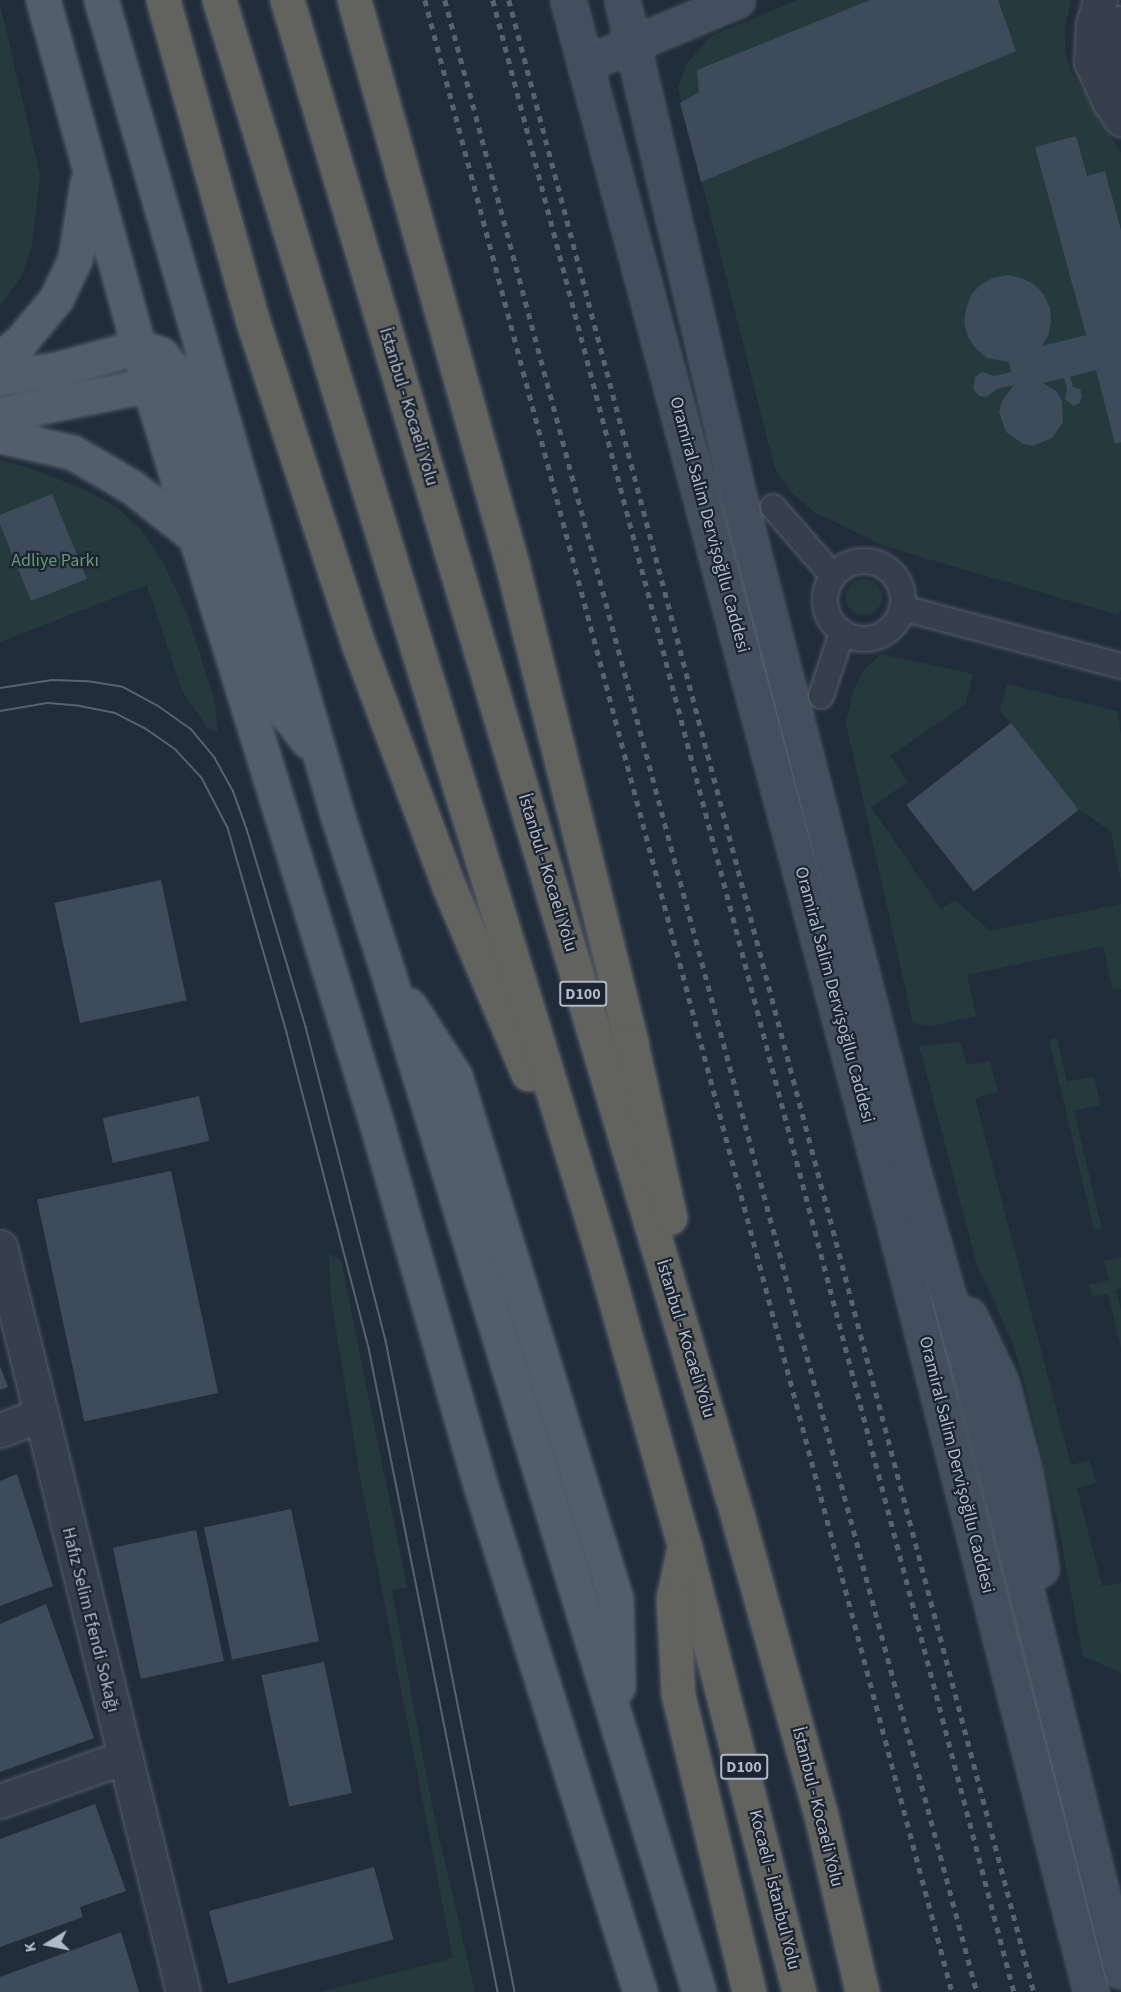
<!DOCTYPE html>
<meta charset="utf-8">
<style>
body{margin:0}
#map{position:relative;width:1121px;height:1992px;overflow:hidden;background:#222d3b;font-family:"Source Sans 3",sans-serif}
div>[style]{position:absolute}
.green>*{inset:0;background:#243a3c}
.round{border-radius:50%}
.building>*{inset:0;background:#3e4b5b;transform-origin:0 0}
.roads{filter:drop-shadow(0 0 2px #545d69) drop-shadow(0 0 2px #545d69)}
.pedestrian>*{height:24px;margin:-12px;padding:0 12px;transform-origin:12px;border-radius:12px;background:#363f4b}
.pedestrian>.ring{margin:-12px;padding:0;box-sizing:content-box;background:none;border:24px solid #363f4b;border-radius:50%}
.minor>*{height:33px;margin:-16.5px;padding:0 16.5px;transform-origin:16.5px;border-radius:16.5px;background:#363f4b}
.secondary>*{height:33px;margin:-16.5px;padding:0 16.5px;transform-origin:16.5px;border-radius:16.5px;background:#434e5f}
.primary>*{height:33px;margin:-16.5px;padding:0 16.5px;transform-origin:16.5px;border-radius:16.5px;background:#535e6c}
.trunk>*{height:33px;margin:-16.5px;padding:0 16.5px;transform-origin:16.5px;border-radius:16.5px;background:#62625f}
.tram>*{height:1.5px;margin:-0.75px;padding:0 0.75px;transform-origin:0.75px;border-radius:0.75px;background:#576373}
.rail>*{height:4.5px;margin-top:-2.25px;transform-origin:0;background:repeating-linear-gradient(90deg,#576373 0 6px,transparent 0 12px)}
span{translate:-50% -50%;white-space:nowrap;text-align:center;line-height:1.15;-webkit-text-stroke:4.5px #1b2430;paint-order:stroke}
.shield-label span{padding:2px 4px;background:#1b2430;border:2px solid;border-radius:4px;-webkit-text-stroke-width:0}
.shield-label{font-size:16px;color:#b1bac7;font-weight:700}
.street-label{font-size:18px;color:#b1bac7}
.park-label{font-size:18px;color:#679972}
.north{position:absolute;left:18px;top:1914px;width:60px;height:60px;-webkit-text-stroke:4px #1b2430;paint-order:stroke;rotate:260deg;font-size:16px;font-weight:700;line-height:24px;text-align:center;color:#b1bac7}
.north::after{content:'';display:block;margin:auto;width:21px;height:27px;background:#b1bac7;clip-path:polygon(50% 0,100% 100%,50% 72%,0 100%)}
</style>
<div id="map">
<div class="green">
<i style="clip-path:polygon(797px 0,1071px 0,1065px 28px,1065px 51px,1071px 72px,1121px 153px,1121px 610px,1118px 615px,884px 546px,814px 512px,790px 491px,775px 469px,678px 88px,687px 63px,711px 36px)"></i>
<i style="clip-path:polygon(0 4px,40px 175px,32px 245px,21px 278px,0 306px)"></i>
<i style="clip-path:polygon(0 460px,28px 467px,83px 489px,117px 507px,142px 531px,163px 562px,187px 613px,214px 699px,218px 733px,208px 728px,182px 691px,147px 585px,0 642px)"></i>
<i class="round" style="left:846px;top:579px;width:36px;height:36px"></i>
<i style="clip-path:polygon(881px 654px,973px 674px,966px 704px,890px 756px,908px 782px,871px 807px,941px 909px,955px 900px,990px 931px,1121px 904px,1121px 989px,1113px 990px,1103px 946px,967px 975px,976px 1016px,931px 1026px,913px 1023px,846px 723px,853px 691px,865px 669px)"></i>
<i style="clip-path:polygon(1007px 684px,1117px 711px,1121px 735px,1121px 881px,1111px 831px,1079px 810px,1000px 710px)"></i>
<i style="clip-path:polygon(1057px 1038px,1067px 1082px,1094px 1076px,1100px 1105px,1074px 1111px,1102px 1229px,1094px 1230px,1049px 1040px)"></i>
<i style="clip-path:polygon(960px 1042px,967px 1065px,990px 1061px,998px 1092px,975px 1098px,1071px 1465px,1090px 1460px,1096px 1483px,1077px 1488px,1102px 1586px,1121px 1583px,1121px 1673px,1083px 1656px,1057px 1519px,1025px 1384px,1012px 1341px,977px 1265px,919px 1046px)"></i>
<i style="clip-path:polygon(329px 1253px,341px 1261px,407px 1587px,392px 1590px,432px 1806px,475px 1992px,320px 1992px,453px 1958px,360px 1476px,331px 1298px)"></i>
<i style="clip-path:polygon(1121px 1257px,1121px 1288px,1116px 1290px,1121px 1310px,1121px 1349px,1108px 1294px,1092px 1297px,1089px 1285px,1109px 1280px,1104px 1261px)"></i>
</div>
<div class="building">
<i style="clip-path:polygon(870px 0,998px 0,1016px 51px,701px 182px,680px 103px,699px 92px,697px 70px)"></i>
<i style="clip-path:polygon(1076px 136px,1087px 176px,1105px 171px,1121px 230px,1121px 442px,1115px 444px,1096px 370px,1070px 377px,1073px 387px,1080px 389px,1082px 395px,1080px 403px,1074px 406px,1065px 399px,1067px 389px,1064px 378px,1043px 383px,1056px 391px,1062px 401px,1063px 422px,1052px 438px,1033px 446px,1023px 444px,1006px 432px,999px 412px,1002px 401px,1014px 385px,997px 389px,986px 397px,979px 396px,973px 389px,975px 377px,982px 372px,994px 376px,1011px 372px,1009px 362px,987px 358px,976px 349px,968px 337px,964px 323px,966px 309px,971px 295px,980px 285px,993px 278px,1007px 275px,1021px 278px,1034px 284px,1044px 295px,1050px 308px,1051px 322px,1048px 336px,1042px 346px,1086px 335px,1035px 147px)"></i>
<i style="clip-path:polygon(52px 494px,87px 579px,31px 601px,0 524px,0 515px)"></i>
<i style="left:1011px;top:723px;width:110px;height:133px;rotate:52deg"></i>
<i style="left:161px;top:880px;width:123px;height:109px;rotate:78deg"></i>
<i style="left:199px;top:1096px;width:46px;height:99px;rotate:77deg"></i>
<i style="left:171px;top:1171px;width:227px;height:137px;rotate:78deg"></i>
<i style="clip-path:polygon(0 1366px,8px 1387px,0 1390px)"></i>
<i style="clip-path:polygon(17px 1474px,53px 1586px,0 1606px,0 1481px)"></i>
<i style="left:291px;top:1509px;width:135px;height:89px;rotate:78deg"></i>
<i style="left:196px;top:1530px;width:134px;height:85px;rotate:78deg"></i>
<i style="clip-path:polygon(46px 1604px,94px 1738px,0 1772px,0 1624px)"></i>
<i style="left:324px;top:1662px;width:134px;height:64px;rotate:78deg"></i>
<i style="clip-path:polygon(95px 1804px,126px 1891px,80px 1907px,83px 1917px,0 1947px,0 1839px)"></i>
<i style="left:374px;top:1867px;width:75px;height:171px;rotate:75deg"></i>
<i style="clip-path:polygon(121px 1932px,139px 1992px,0 1992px,0 1977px)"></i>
</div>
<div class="roads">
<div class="pedestrian">
<i style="left:773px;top:507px;width:91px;rotate:49deg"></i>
<i class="ring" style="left:825px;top:561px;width:54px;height:54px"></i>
<i style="left:902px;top:608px;width:227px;rotate:14.8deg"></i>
<i style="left:821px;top:696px;width:66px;rotate:-71.6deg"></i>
</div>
<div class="minor">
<i style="left:1100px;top:0;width:26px;rotate:106deg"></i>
<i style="left:1093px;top:25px;width:37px;rotate:93deg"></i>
<i style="left:1091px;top:62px;width:43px;rotate:65.2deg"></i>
<i style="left:1109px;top:101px;width:22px;rotate:56deg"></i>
<i style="left:1121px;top:23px;width:17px;rotate:107deg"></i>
<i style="left:1116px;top:39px;width:30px;rotate:86deg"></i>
<i style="left:1118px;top:69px;width:7px;rotate:63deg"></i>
<i style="left:0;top:1247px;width:767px;rotate:76.2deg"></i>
<i style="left:0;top:1430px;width:43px;rotate:-20.6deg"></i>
<i style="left:0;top:1801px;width:132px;rotate:-19.5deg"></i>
</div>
<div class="secondary">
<i style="left:568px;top:0;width:1273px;rotate:75.07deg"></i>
<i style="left:896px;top:1230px;width:787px;rotate:75.65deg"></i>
<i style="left:622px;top:0;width:512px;rotate:76.78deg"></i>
<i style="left:739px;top:498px;width:690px;rotate:75.56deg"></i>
<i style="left:911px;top:1166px;width:256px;rotate:74.1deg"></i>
<i style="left:981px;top:1412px;width:576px;rotate:75.94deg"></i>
<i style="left:585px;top:64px;width:165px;rotate:-22.8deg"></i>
<i style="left:969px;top:1315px;width:75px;rotate:64.8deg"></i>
<i style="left:1001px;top:1383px;width:93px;rotate:75.1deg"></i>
<i style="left:1025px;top:1473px;width:97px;rotate:80.5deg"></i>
</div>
<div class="primary">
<i style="left:43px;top:0;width:400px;rotate:74.6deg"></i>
<i style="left:149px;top:386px;width:773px;rotate:72.85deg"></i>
<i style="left:377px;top:1125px;width:373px;rotate:74deg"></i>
<i style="left:480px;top:1484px;width:533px;rotate:72.52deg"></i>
<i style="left:101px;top:0;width:848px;rotate:73.83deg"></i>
<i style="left:337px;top:814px;width:167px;rotate:72.2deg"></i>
<i style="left:388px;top:973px;width:1065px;rotate:73.03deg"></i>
<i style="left:0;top:358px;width:27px;rotate:-39deg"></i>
<i style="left:21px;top:341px;width:55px;rotate:-50.2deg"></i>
<i style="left:56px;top:299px;width:44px;rotate:-64.6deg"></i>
<i style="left:75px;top:259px;width:77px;rotate:-81deg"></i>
<i style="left:0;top:378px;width:58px;rotate:-9deg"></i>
<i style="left:57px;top:369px;width:84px;rotate:-15.2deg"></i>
<i style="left:138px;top:347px;width:24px;rotate:17deg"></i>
<i style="left:161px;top:354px;width:31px;rotate:53deg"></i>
<i style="left:180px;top:379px;width:26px;rotate:67deg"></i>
<i style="left:190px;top:403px;width:302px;rotate:73.5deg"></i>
<i style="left:276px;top:693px;width:19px;rotate:65deg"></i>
<i style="left:284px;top:710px;width:39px;rotate:53deg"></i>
<i style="left:0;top:415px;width:172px;rotate:-11.4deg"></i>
<i style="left:0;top:436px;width:74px;rotate:12.5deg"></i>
<i style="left:72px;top:452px;width:69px;rotate:30.3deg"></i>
<i style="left:132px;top:487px;width:80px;rotate:38.4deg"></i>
<i style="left:409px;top:1005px;width:85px;rotate:57.1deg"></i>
<i style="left:455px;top:1076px;width:547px;rotate:72.89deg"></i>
<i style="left:616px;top:1599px;width:88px;rotate:88.7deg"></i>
</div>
<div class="trunk">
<i style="left:163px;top:0;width:331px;rotate:74.4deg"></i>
<i style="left:252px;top:319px;width:344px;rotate:71.9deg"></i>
<i style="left:359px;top:646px;width:257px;rotate:69.5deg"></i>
<i style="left:449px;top:887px;width:203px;rotate:67.1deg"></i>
<i style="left:219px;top:0;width:1303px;rotate:73deg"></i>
<i style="left:600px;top:1246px;width:310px;rotate:74.3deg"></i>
<i style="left:684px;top:1544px;width:463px;rotate:75.6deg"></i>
<i style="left:287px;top:0;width:1584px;rotate:73.45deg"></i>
<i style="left:738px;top:1518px;width:304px;rotate:74.4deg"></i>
<i style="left:820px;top:1811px;width:186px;rotate:76.9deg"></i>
<i style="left:354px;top:0;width:586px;rotate:74.35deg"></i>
<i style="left:512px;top:564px;width:494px;rotate:76deg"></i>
<i style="left:631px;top:1043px;width:179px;rotate:77.4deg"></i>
<i style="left:683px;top:1551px;width:49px;rotate:101.8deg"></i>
<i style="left:673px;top:1599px;width:95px;rotate:87deg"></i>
<i style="left:678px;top:1694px;width:306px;rotate:76.6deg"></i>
</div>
</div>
<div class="tram">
<i style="left:0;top:688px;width:54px;rotate:-8.6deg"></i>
<i style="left:53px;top:680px;width:34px;rotate:2deg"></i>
<i style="left:87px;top:681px;width:36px;rotate:9deg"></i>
<i style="left:123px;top:687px;width:38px;rotate:28deg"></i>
<i style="left:157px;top:705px;width:42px;rotate:35.2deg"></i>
<i style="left:191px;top:729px;width:38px;rotate:50deg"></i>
<i style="left:215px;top:758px;width:37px;rotate:61deg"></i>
<i style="left:233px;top:790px;width:41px;rotate:70.3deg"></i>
<i style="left:247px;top:829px;width:207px;rotate:73.4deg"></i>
<i style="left:306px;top:1027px;width:324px;rotate:75.7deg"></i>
<i style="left:386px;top:1341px;width:664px;rotate:78.79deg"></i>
<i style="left:0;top:711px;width:49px;rotate:-9.5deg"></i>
<i style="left:48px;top:703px;width:32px;rotate:5deg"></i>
<i style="left:80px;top:706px;width:36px;rotate:11deg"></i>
<i style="left:115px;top:713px;width:34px;rotate:27deg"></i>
<i style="left:145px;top:728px;width:38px;rotate:35deg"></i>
<i style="left:176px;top:750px;width:38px;rotate:47deg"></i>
<i style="left:202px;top:778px;width:56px;rotate:62.5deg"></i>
<i style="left:228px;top:828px;width:213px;rotate:73.9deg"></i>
<i style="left:287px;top:1033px;width:325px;rotate:75.4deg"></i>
<i style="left:369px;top:1348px;width:657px;rotate:78.67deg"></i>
</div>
<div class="rail">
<i style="left:425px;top:0;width:2061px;rotate:75.18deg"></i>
<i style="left:445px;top:0;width:2062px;rotate:75.05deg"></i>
<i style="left:493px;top:0;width:2059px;rotate:75.34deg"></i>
<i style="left:509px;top:0;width:2060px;rotate:75.24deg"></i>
</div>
<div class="shield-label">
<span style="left:583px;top:994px">D100</span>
<span style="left:744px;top:1767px">D100</span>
</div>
<div class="street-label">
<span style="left:408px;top:407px;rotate:73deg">İstanbul - Kocaeli Yolu</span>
<span style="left:709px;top:525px;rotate:75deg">Oramiral Salim Dervişoğllu Caddesi</span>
<span style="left:547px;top:873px;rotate:73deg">İstanbul - Kocaeli Yolu</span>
<span style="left:834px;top:995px;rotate:75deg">Oramiral Salim Dervişoğllu Caddesi</span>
<span style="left:685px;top:1339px;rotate:73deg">İstanbul - Kocaeli Yolu</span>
<span style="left:956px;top:1465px;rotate:76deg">Oramiral Salim Dervişoğllu Caddesi</span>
<span style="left:90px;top:1620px;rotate:76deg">Hafız Selim Efendi Sokağı</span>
<span style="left:817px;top:1807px;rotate:76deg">İstanbul - Kocaeli Yolu</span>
<span style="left:774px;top:1890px;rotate:76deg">Kocaeli - İstanbul Yolu</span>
</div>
<div class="park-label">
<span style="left:55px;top:561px">Adliye Parkı</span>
</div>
<div class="north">K</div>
</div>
